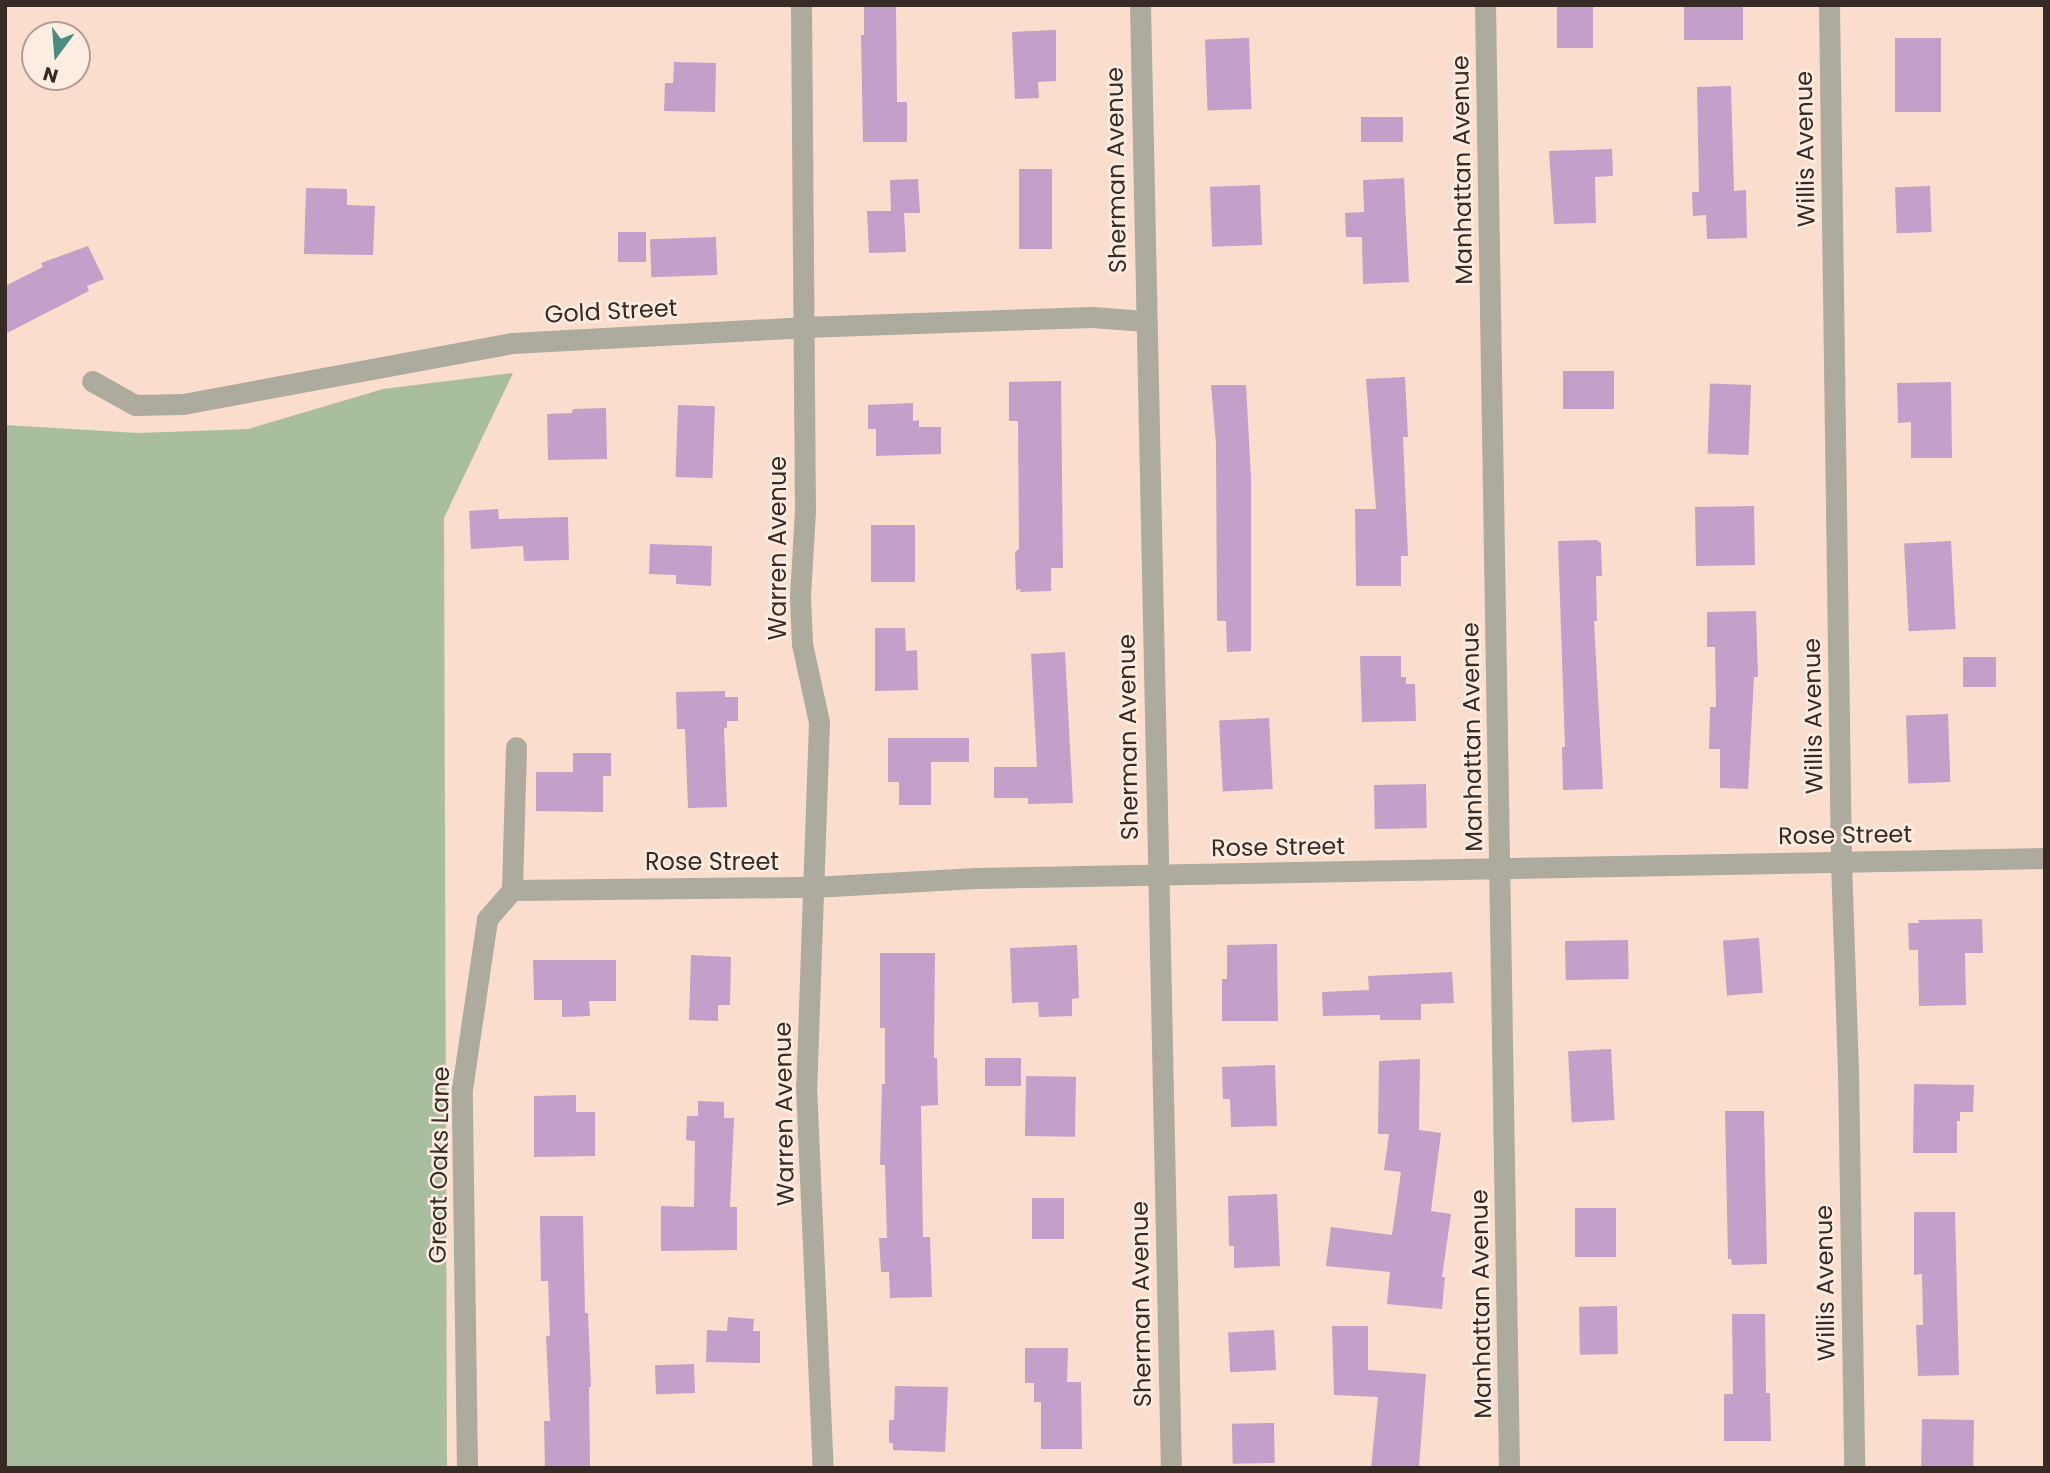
<!DOCTYPE html>
<style>
body{margin:0}
#map{position:relative;width:2050px;height:1473px;overflow:hidden;background:#faddcc;font-family:Poppins,sans-serif}
div>[style]{position:absolute}
.green>*{inset:0;background:#a8be9d}
.building>*{inset:0;background:#c2a0ca;transform-origin:0 0}
.minor>*{height:21px;margin:-10.5px;padding:0 10.5px;transform-origin:10.5px;border-radius:10.5px;background:#adaa9e}
span{translate:-50% -50%;white-space:nowrap;text-align:center;line-height:1.15;-webkit-text-stroke:5px #ffede3;paint-order:stroke}
.street-label{font-size:24px;color:#362b25}
.frame{position:absolute;inset:0;border:7px solid #362b25;pointer-events:none}
.north{position:absolute;left:21px;top:21px;width:70px;height:70px;box-sizing:border-box;background:#ffede3;border:2px solid #af9f97;border-radius:50%;rotate:196deg;font-size:19px;font-weight:700;line-height:28px;text-align:center;color:#362b25}
.north::after{content:'';display:block;margin:auto;width:24px;height:32px;background:#498d81;clip-path:polygon(50% 0,100% 100%,50% 72%,0 100%)}
</style>
<div id="map">
<div class="green">
<i style="clip-path:polygon(513px 373px,444px 518px,447px 1468px,5px 1468px,5px 425px,138px 433px,248px 429px,383px 389px)"></i>
</div>
<div class="building">
<i style="clip-path:polygon(864px 5px,896px 5px,897px 102px,907px 102px,907px 142px,863px 142px,861px 35px,864px 35px)"></i>
<i style="left:1557px;top:5px;width:36px;height:43px"></i>
<i style="left:1684px;top:5px;width:59px;height:35px"></i>
<i style="clip-path:polygon(1056px 30px,1056px 81px,1038px 82px,1039px 98px,1015px 99px,1012px 32px)"></i>
<i style="left:1249px;top:38px;width:71px;height:44px;rotate:88deg"></i>
<i style="left:1941px;top:38px;width:74px;height:46px;rotate:90deg"></i>
<i style="clip-path:polygon(674px 62px,716px 63px,715px 112px,664px 111px,665px 83px,673px 83px)"></i>
<i style="clip-path:polygon(1731px 86px,1734px 191px,1746px 190px,1747px 238px,1707px 239px,1706px 215px,1693px 216px,1692px 192px,1699px 192px,1697px 87px)"></i>
<i style="left:1403px;top:117px;width:25px;height:42px;rotate:90deg"></i>
<i style="clip-path:polygon(1612px 149px,1613px 176px,1595px 177px,1596px 223px,1554px 224px,1549px 151px)"></i>
<i style="left:1019px;top:169px;width:33px;height:80px"></i>
<i style="clip-path:polygon(1404px 178px,1409px 282px,1363px 284px,1362px 237px,1346px 237px,1345px 213px,1364px 212px,1363px 180px)"></i>
<i style="clip-path:polygon(918px 179px,920px 213px,904px 213px,906px 252px,869px 253px,867px 211px,891px 211px,890px 180px)"></i>
<i style="left:1260px;top:185px;width:60px;height:50px;rotate:88deg"></i>
<i style="left:1930px;top:186px;width:46px;height:35px;rotate:88deg"></i>
<i style="clip-path:polygon(306px 188px,347px 189px,347px 205px,375px 206px,373px 255px,304px 254px)"></i>
<i style="left:618px;top:232px;width:28px;height:30px"></i>
<i style="left:716px;top:237px;width:38px;height:66px;rotate:88deg"></i>
<i style="clip-path:polygon(88px 246px,104px 279px,87px 286px,89px 291px,5px 334px,5px 286px,43px 267px,41px 263px)"></i>
<i style="left:1563px;top:371px;width:51px;height:38px"></i>
<i style="clip-path:polygon(1405px 377px,1408px 437px,1403px 437px,1408px 556px,1401px 556px,1401px 586px,1356px 586px,1355px 509px,1376px 509px,1366px 379px)"></i>
<i style="clip-path:polygon(1061px 381px,1063px 568px,1051px 568px,1051px 591px,1020px 592px,1021px 589px,1016px 590px,1015px 552px,1019px 549px,1018px 421px,1009px 421px,1009px 382px)"></i>
<i style="clip-path:polygon(1951px 382px,1952px 458px,1911px 458px,1911px 422px,1898px 423px,1897px 383px)"></i>
<i style="clip-path:polygon(1211px 385px,1246px 385px,1251px 478px,1251px 651px,1227px 652px,1226px 621px,1217px 621px,1216px 444px)"></i>
<i style="left:1751px;top:385px;width:70px;height:41px;rotate:92deg"></i>
<i style="clip-path:polygon(913px 403px,913px 421px,919px 420px,919px 427px,941px 427px,941px 454px,876px 456px,876px 429px,868px 429px,868px 405px)"></i>
<i style="left:678px;top:405px;width:37px;height:72px;rotate:2deg"></i>
<i style="clip-path:polygon(606px 408px,607px 459px,548px 460px,547px 414px,572px 413px,573px 409px)"></i>
<i style="left:1754px;top:506px;width:59px;height:59px;rotate:89deg"></i>
<i style="clip-path:polygon(498px 509px,499px 519px,568px 517px,569px 560px,524px 561px,523px 546px,471px 549px,469px 511px)"></i>
<i style="left:915px;top:525px;width:57px;height:44px;rotate:90deg"></i>
<i style="clip-path:polygon(1597px 540px,1601px 543px,1602px 576px,1596px 576px,1597px 621px,1594px 621px,1603px 789px,1563px 790px,1562px 747px,1565px 747px,1558px 541px)"></i>
<i style="left:1951px;top:541px;width:88px;height:47px;rotate:87deg"></i>
<i style="clip-path:polygon(650px 544px,712px 546px,711px 586px,676px 584px,676px 575px,649px 574px)"></i>
<i style="clip-path:polygon(1756px 611px,1758px 677px,1754px 677px,1748px 789px,1720px 788px,1720px 749px,1709px 749px,1710px 707px,1716px 707px,1715px 647px,1707px 647px,1707px 612px)"></i>
<i style="clip-path:polygon(875px 628px,905px 628px,906px 651px,917px 650px,918px 690px,875px 691px)"></i>
<i style="clip-path:polygon(1065px 652px,1073px 803px,1028px 804px,1028px 798px,994px 798px,994px 767px,1037px 767px,1031px 654px)"></i>
<i style="clip-path:polygon(1360px 656px,1401px 656px,1401px 677px,1406px 677px,1406px 684px,1415px 684px,1416px 721px,1362px 722px)"></i>
<i style="left:1963px;top:657px;width:33px;height:30px"></i>
<i style="clip-path:polygon(725px 691px,725px 697px,738px 697px,738px 721px,727px 721px,727px 728px,724px 728px,727px 807px,688px 808px,685px 729px,677px 729px,676px 692px)"></i>
<i style="left:1948px;top:714px;width:68px;height:42px;rotate:88deg"></i>
<i style="left:1269px;top:718px;width:71px;height:50px;rotate:87deg"></i>
<i style="clip-path:polygon(888px 738px,969px 738px,969px 762px,931px 762px,931px 805px,899px 805px,899px 782px,888px 782px)"></i>
<i style="clip-path:polygon(573px 753px,611px 753px,611px 776px,603px 776px,603px 812px,536px 811px,536px 772px,573px 772px)"></i>
<i style="left:1426px;top:784px;width:44px;height:52px;rotate:89deg"></i>
<i style="clip-path:polygon(1982px 919px,1983px 953px,1965px 953px,1966px 1005px,1919px 1006px,1918px 950px,1909px 950px,1908px 923px,1919px 923px,1918px 920px)"></i>
<i style="left:1759px;top:938px;width:55px;height:36px;rotate:86deg"></i>
<i style="left:1628px;top:940px;width:39px;height:63px;rotate:89deg"></i>
<i style="clip-path:polygon(1277px 944px,1278px 1021px,1222px 1021px,1222px 979px,1227px 979px,1227px 945px)"></i>
<i style="clip-path:polygon(1077px 945px,1079px 998px,1072px 999px,1072px 1016px,1039px 1017px,1038px 1002px,1012px 1003px,1010px 948px)"></i>
<i style="clip-path:polygon(880px 953px,935px 953px,934px 1058px,937px 1058px,938px 1105px,921px 1106px,923px 1237px,930px 1237px,932px 1297px,890px 1298px,889px 1272px,881px 1272px,879px 1238px,887px 1238px,885px 1165px,880px 1165px,882px 1084px,885px 1084px,885px 1028px,880px 1028px)"></i>
<i style="clip-path:polygon(691px 955px,731px 957px,730px 1005px,718px 1005px,718px 1021px,689px 1020px)"></i>
<i style="clip-path:polygon(533px 960px,616px 960px,616px 1001px,589px 1001px,590px 1016px,562px 1017px,562px 1000px,534px 1000px)"></i>
<i style="clip-path:polygon(1452px 972px,1454px 1003px,1421px 1004px,1421px 1020px,1380px 1020px,1380px 1015px,1323px 1016px,1322px 992px,1369px 990px,1368px 976px)"></i>
<i style="left:1611px;top:1049px;width:71px;height:43px;rotate:87deg"></i>
<i style="left:985px;top:1058px;width:36px;height:28px"></i>
<i style="clip-path:polygon(1420px 1059px,1419px 1130px,1441px 1133px,1431px 1211px,1451px 1214px,1442px 1277px,1445px 1277px,1442px 1309px,1387px 1304px,1390px 1272px,1326px 1266px,1331px 1227px,1392px 1235px,1401px 1172px,1384px 1170px,1389px 1134px,1378px 1134px,1379px 1061px)"></i>
<i style="clip-path:polygon(1275px 1065px,1277px 1126px,1231px 1127px,1230px 1099px,1223px 1099px,1222px 1067px)"></i>
<i style="left:1026px;top:1076px;width:50px;height:60px;rotate:1deg"></i>
<i style="clip-path:polygon(1914px 1084px,1974px 1085px,1973px 1112px,1960px 1112px,1960px 1121px,1957px 1121px,1957px 1153px,1913px 1153px)"></i>
<i style="clip-path:polygon(576px 1095px,576px 1112px,595px 1112px,595px 1156px,534px 1157px,534px 1096px)"></i>
<i style="clip-path:polygon(698px 1101px,724px 1102px,724px 1118px,734px 1118px,730px 1207px,737px 1207px,737px 1250px,661px 1251px,661px 1206px,694px 1207px,695px 1141px,686px 1140px,687px 1116px,698px 1116px)"></i>
<i style="clip-path:polygon(1725px 1111px,1764px 1111px,1767px 1264px,1732px 1265px,1731px 1259px,1728px 1259px)"></i>
<i style="clip-path:polygon(1277px 1194px,1280px 1266px,1234px 1268px,1234px 1246px,1229px 1246px,1228px 1196px)"></i>
<i style="left:1032px;top:1198px;width:32px;height:41px"></i>
<i style="left:1575px;top:1208px;width:41px;height:49px"></i>
<i style="clip-path:polygon(1914px 1212px,1955px 1212px,1959px 1375px,1918px 1376px,1916px 1325px,1923px 1325px,1922px 1274px,1914px 1275px)"></i>
<i style="clip-path:polygon(540px 1216px,583px 1216px,585px 1313px,588px 1313px,591px 1387px,589px 1387px,590px 1468px,545px 1468px,544px 1421px,550px 1421px,546px 1336px,550px 1336px,548px 1281px,541px 1281px)"></i>
<i style="left:1617px;top:1306px;width:48px;height:38px;rotate:89deg"></i>
<i style="clip-path:polygon(1732px 1314px,1765px 1314px,1766px 1393px,1770px 1393px,1771px 1441px,1724px 1441px,1724px 1394px,1733px 1394px)"></i>
<i style="clip-path:polygon(728px 1317px,754px 1319px,753px 1331px,760px 1331px,760px 1363px,706px 1362px,707px 1330px,727px 1331px)"></i>
<i style="clip-path:polygon(1332px 1326px,1368px 1326px,1368px 1370px,1426px 1374px,1419px 1468px,1371px 1468px,1378px 1397px,1334px 1395px)"></i>
<i style="left:1274px;top:1330px;width:40px;height:46px;rotate:87deg"></i>
<i style="clip-path:polygon(1025px 1348px,1068px 1348px,1067px 1382px,1081px 1382px,1082px 1449px,1041px 1449px,1041px 1402px,1034px 1402px,1034px 1383px,1025px 1383px)"></i>
<i style="left:694px;top:1364px;width:29px;height:39px;rotate:88deg"></i>
<i style="clip-path:polygon(895px 1386px,948px 1387px,945px 1452px,893px 1450px,893px 1443px,889px 1443px,889px 1420px,894px 1420px)"></i>
<i style="left:1922px;top:1419px;width:52px;height:49px;rotate:1deg"></i>
<i style="left:1274px;top:1423px;width:40px;height:42px;rotate:89deg"></i>
</div>
<div class="minor">
<i style="left:801px;top:5px;width:505px;rotate:89.55deg"></i>
<i style="left:805px;top:510px;width:86px;rotate:93.3deg"></i>
<i style="left:800px;top:596px;width:48px;rotate:87.6deg"></i>
<i style="left:802px;top:644px;width:80px;rotate:77.7deg"></i>
<i style="left:819px;top:722px;width:364px;rotate:92deg"></i>
<i style="left:806px;top:1086px;width:382px;rotate:87.5deg"></i>
<i style="left:1140px;top:5px;width:1463px;rotate:88.79deg"></i>
<i style="left:1485px;top:5px;width:1463px;rotate:89.06deg"></i>
<i style="left:1829px;top:5px;width:856px;rotate:89.2deg"></i>
<i style="left:1841px;top:861px;width:209px;rotate:88.1deg"></i>
<i style="left:1848px;top:1070px;width:398px;rotate:89.1deg"></i>
<i style="left:92px;top:381px;width:49px;rotate:29.2deg"></i>
<i style="left:135px;top:405px;width:48px;rotate:-1.2deg"></i>
<i style="left:183px;top:404px;width:335px;rotate:-10.5deg"></i>
<i style="left:512px;top:343px;width:292px;rotate:-3.1deg"></i>
<i style="left:804px;top:327px;width:288px;rotate:-2deg"></i>
<i style="left:1092px;top:317px;width:53px;rotate:4.3deg"></i>
<i style="left:512px;top:890px;width:301px;rotate:-0.6deg"></i>
<i style="left:813px;top:887px;width:163px;rotate:-3.2deg"></i>
<i style="left:976px;top:878px;width:1069px;rotate:-1.07deg"></i>
<i style="left:467px;top:1468px;width:379px;rotate:-90.8deg"></i>
<i style="left:462px;top:1089px;width:172px;rotate:-81.6deg"></i>
<i style="left:487px;top:919px;width:38px;rotate:-49deg"></i>
<i style="left:512px;top:890px;width:143px;rotate:-88.4deg"></i>
</div>
<div class="street-label">
<span style="left:1805px;top:149px;rotate:-91deg">Willis Avenue</span>
<span style="left:1116px;top:170px;rotate:-91deg">Sherman Avenue</span>
<span style="left:1462px;top:170px;rotate:-91deg">Manhattan Avenue</span>
<span style="left:611px;top:311px;rotate:-3deg">Gold Street</span>
<span style="left:778px;top:548px;rotate:-90deg">Warren Avenue</span>
<span style="left:1813px;top:716px;rotate:-91deg">Willis Avenue</span>
<span style="left:1128px;top:737px;rotate:-91deg">Sherman Avenue</span>
<span style="left:1472px;top:737px;rotate:-91deg">Manhattan Avenue</span>
<span style="left:1845px;top:835px;rotate:-1deg">Rose Street</span>
<span style="left:1278px;top:847px;rotate:-1deg">Rose Street</span>
<span style="left:712px;top:862px">Rose Street</span>
<span style="left:784px;top:1114px;rotate:-91deg">Warren Avenue</span>
<span style="left:439px;top:1165px;rotate:-89deg">Great Oaks Lane</span>
<span style="left:1825px;top:1283px;rotate:-91deg">Willis Avenue</span>
<span style="left:1141px;top:1304px;rotate:-91deg">Sherman Avenue</span>
<span style="left:1481px;top:1304px;rotate:-91deg">Manhattan Avenue</span>
</div>
<div class="frame"></div>
<div class="north">N</div>
</div>
